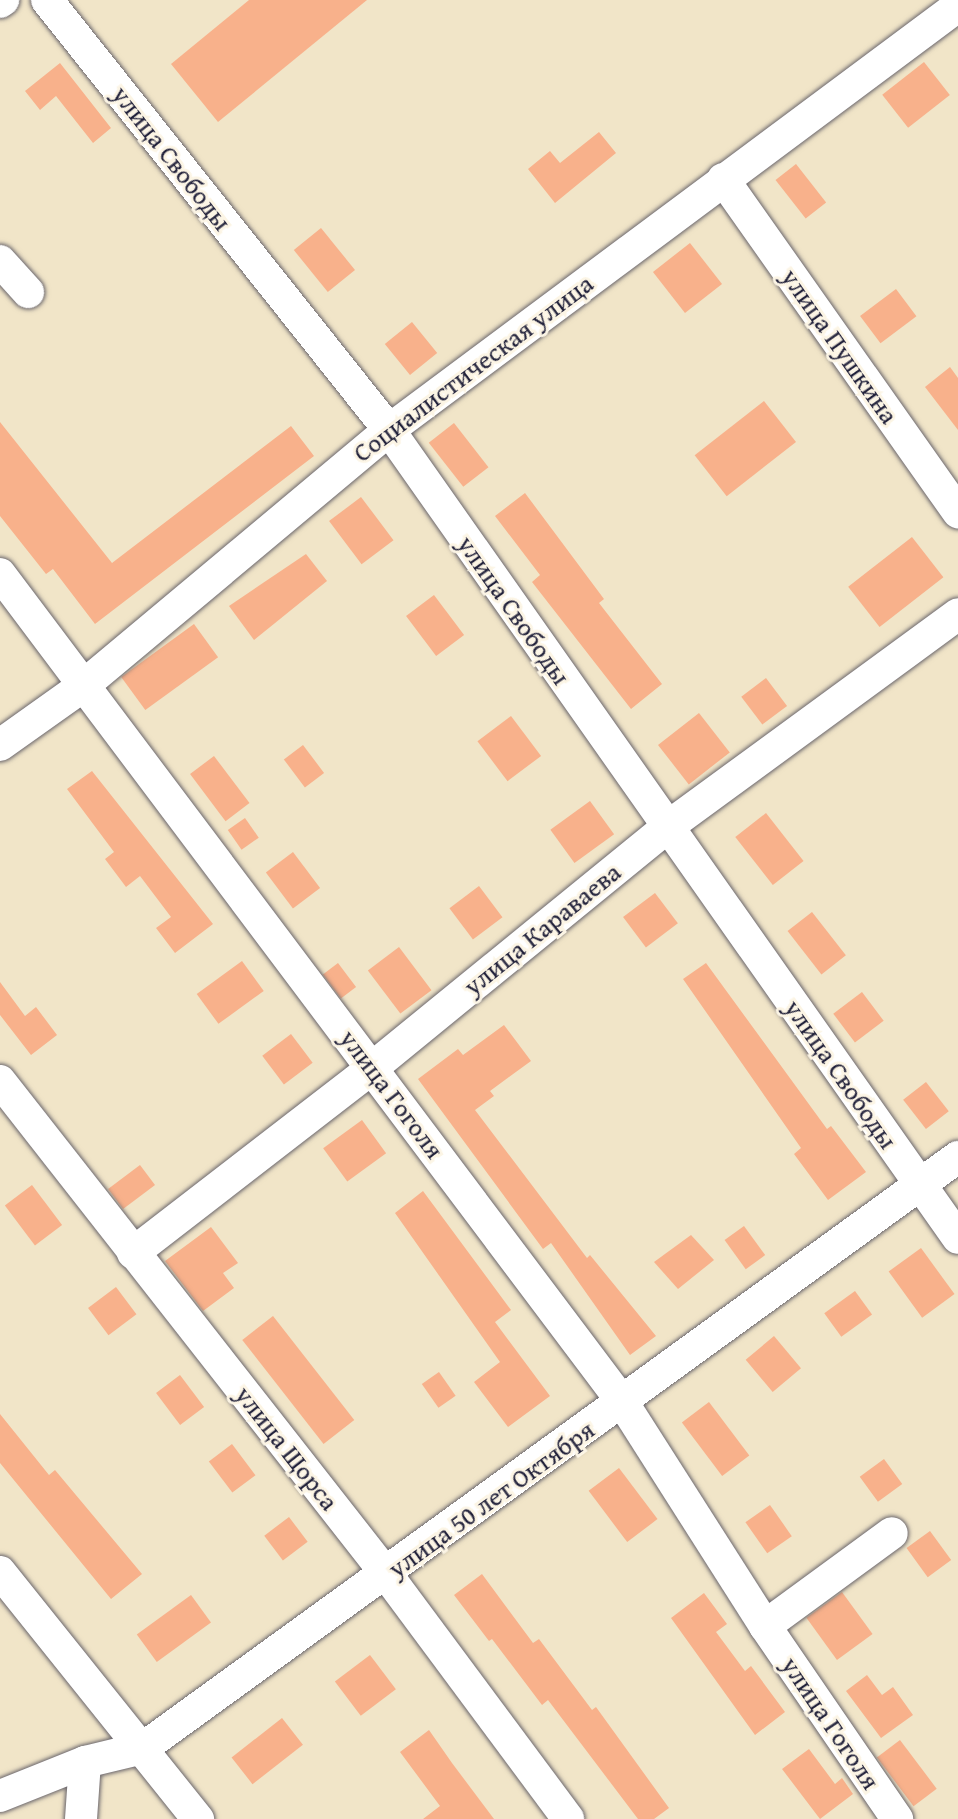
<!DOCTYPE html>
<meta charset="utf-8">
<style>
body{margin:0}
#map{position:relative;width:958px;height:1819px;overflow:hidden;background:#f1e5c8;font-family:"Gentium Book Plus",serif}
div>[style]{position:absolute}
.building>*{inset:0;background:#f8b18b;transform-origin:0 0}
.roads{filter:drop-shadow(0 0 2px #6a666c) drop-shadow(0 0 2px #6a666c)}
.minor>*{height:32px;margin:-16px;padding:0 16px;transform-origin:16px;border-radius:16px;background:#fff}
span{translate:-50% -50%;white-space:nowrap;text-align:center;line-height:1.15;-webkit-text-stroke:6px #fcf5e5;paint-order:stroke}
.street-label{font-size:26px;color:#22223b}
</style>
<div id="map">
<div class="building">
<i style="clip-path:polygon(249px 0,367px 0,218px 122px,171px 64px)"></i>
<i style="left:924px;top:62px;width:42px;height:53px;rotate:52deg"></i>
<i style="clip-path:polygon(60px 63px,111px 128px,93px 143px,56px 96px,40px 110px,25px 91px)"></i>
<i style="clip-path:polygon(599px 132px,616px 153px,555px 203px,528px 169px,550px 151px,560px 163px)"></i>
<i style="left:796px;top:164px;width:49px;height:26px;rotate:52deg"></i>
<i style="left:321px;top:228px;width:54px;height:35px;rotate:51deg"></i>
<i style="left:690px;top:243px;width:52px;height:47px;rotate:52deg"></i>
<i style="left:896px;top:289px;width:34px;height:45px;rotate:53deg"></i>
<i style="left:412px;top:322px;width:40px;height:35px;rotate:51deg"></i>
<i style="clip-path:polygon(950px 367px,958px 378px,958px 430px,925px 387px)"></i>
<i style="left:764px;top:401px;width:52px;height:88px;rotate:52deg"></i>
<i style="clip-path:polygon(0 422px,112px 563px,291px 426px,314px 456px,95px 624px,53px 569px,46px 574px,0 516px)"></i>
<i style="left:454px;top:423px;width:56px;height:32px;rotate:52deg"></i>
<i style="clip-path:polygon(525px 493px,604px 599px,599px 603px,662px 684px,631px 709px,532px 582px,540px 575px,495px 516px)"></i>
<i style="left:361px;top:497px;width:54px;height:40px;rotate:53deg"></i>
<i style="left:912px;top:537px;width:51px;height:81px;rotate:52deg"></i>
<i style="clip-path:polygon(306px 554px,327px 581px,254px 640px,229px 606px)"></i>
<i style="left:434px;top:595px;width:50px;height:35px;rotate:53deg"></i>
<i style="left:194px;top:624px;width:41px;height:90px;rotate:54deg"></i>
<i style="left:766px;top:678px;width:35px;height:31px;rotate:53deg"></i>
<i style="left:699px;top:713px;width:50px;height:52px;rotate:52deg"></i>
<i style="left:511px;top:716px;width:50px;height:42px;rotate:53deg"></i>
<i style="left:303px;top:745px;width:35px;height:24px;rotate:53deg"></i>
<i style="left:214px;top:756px;width:59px;height:30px;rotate:53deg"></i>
<i style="clip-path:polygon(92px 771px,213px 924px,175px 953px,156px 928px,171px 917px,140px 876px,126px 887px,105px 859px,114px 852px,67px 789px)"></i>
<i style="left:590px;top:801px;width:41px;height:49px;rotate:54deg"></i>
<i style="left:766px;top:813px;width:61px;height:39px;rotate:52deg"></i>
<i style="left:245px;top:818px;width:24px;height:21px;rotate:55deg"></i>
<i style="left:293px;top:852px;width:45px;height:34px;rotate:53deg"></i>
<i style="left:479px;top:886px;width:39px;height:37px;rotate:53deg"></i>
<i style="left:655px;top:893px;width:38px;height:40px;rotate:53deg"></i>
<i style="left:812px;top:912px;width:55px;height:31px;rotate:52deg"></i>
<i style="left:399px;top:947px;width:54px;height:39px;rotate:53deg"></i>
<i style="left:242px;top:961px;width:37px;height:56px;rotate:54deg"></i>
<i style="left:338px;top:963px;width:30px;height:19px;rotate:53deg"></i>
<i style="clip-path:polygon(706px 963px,827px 1129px,831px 1126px,866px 1172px,828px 1200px,794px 1154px,801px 1148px,683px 979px)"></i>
<i style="clip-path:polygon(0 982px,25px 1016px,36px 1007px,57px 1035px,31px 1055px,0 1015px)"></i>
<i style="left:862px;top:992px;width:36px;height:36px;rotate:53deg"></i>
<i style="clip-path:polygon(504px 1025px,531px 1061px,490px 1091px,494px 1096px,475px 1110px,587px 1258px,590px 1255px,656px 1336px,630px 1355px,551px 1243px,543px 1249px,418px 1079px,458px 1049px,463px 1055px)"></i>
<i style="left:291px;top:1034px;width:36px;height:36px;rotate:53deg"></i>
<i style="left:926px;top:1082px;width:37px;height:29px;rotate:52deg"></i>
<i style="left:362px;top:1120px;width:41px;height:48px;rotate:54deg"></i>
<i style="left:140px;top:1165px;width:25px;height:40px;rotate:53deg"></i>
<i style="left:32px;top:1185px;width:50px;height:34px;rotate:53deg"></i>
<i style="clip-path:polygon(423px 1191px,511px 1310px,495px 1322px,550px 1396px,508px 1427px,474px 1382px,500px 1362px,395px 1213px)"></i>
<i style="left:744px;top:1226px;width:36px;height:24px;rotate:54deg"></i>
<i style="clip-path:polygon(211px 1227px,238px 1263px,223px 1273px,234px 1288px,203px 1311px,165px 1261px)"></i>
<i style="clip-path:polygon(691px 1235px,714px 1260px,678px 1289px,654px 1262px)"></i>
<i style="left:921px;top:1248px;width:57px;height:40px;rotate:54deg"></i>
<i style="left:116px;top:1287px;width:34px;height:35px;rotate:53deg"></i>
<i style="left:855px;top:1291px;width:29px;height:38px;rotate:54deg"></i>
<i style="left:273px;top:1316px;width:132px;height:39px;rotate:52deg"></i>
<i style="left:774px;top:1336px;width:42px;height:37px;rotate:50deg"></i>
<i style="left:439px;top:1372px;width:29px;height:21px;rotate:55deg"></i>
<i style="left:180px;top:1375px;width:40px;height:30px;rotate:53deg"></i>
<i style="left:709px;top:1402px;width:67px;height:34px;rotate:53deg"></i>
<i style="clip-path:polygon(0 1414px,49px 1475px,55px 1470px,142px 1574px,111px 1599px,0 1463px)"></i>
<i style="left:232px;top:1444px;width:39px;height:29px;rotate:53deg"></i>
<i style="left:884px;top:1459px;width:31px;height:30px;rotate:54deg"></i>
<i style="left:619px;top:1468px;width:64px;height:38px;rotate:53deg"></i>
<i style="left:770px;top:1505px;width:38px;height:30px;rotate:55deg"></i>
<i style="left:289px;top:1517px;width:31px;height:31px;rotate:53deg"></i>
<i style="left:930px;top:1531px;width:36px;height:29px;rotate:54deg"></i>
<i style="clip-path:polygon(482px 1574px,533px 1643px,539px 1639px,592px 1710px,596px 1707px,669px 1808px,654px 1819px,638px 1819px,548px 1700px,542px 1705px,492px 1639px,489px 1641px,454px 1595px)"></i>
<i style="left:842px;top:1592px;width:52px;height:44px;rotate:54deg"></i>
<i style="clip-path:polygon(704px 1593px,727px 1624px,716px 1632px,745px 1671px,751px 1666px,785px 1712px,755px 1735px,671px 1618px)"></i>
<i style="left:191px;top:1595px;width:34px;height:67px;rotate:54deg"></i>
<i style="left:370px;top:1655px;width:43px;height:44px;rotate:53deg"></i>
<i style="clip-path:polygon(867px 1675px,882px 1695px,893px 1687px,913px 1715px,881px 1738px,846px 1691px)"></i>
<i style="left:282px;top:1718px;width:34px;height:64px;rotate:52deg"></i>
<i style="clip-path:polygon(429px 1730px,452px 1763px,494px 1819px,423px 1819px,440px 1806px,400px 1752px)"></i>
<i style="left:900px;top:1740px;width:61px;height:29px;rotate:53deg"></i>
<i style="clip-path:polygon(809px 1749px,835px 1784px,842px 1778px,853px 1794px,820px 1819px,782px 1769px)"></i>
</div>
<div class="roads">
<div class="minor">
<i style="left:47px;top:0;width:549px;rotate:51.5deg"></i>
<i style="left:389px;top:430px;width:988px;rotate:54.85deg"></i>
<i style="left:0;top:2px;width:4px;rotate:-34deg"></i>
<i style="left:723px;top:179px;width:408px;rotate:54.8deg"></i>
<i style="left:0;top:261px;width:42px;rotate:47.9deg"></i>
<i style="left:0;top:574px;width:1037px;rotate:53.07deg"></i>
<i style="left:623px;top:1403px;width:264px;rotate:57.5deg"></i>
<i style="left:765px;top:1626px;width:234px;rotate:55.6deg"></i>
<i style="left:0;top:745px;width:102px;rotate:-35.4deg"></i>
<i style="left:83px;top:686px;width:399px;rotate:-39.9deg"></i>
<i style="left:389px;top:430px;width:710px;rotate:-36.69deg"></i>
<i style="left:0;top:1081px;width:628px;rotate:51.92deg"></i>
<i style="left:387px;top:1575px;width:304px;rotate:53.4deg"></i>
<i style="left:133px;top:1253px;width:302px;rotate:-37.7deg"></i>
<i style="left:372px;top:1068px;width:380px;rotate:-39.2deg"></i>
<i style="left:666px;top:828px;width:362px;rotate:-36.2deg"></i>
<i style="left:0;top:1572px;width:317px;rotate:51.3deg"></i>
<i style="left:765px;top:1626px;width:157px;rotate:-36.2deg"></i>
<i style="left:0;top:1796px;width:92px;rotate:-21.8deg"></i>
<i style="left:85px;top:1762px;width:60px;rotate:-13.6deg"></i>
<i style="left:143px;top:1748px;width:1007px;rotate:-35.95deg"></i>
<i style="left:81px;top:1819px;width:57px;rotate:-86deg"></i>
</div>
</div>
<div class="street-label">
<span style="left:172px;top:158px;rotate:52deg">улица Свободы</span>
<span style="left:840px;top:346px;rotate:55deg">улица Пушкина</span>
<span style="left:473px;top:368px;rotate:-37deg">Социалистическая улица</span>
<span style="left:514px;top:610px;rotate:55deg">улица Свободы</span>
<span style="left:542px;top:929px;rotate:-39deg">улица Караваева</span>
<span style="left:841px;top:1074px;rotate:55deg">улица Свободы</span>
<span style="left:392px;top:1094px;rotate:53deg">улица Гоголя</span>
<span style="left:287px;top:1448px;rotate:52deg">улица Щорса</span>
<span style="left:491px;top:1499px;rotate:-36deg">улица 50 лет Октября</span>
<span style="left:831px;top:1723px;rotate:56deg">улица Гоголя</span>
</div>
</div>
